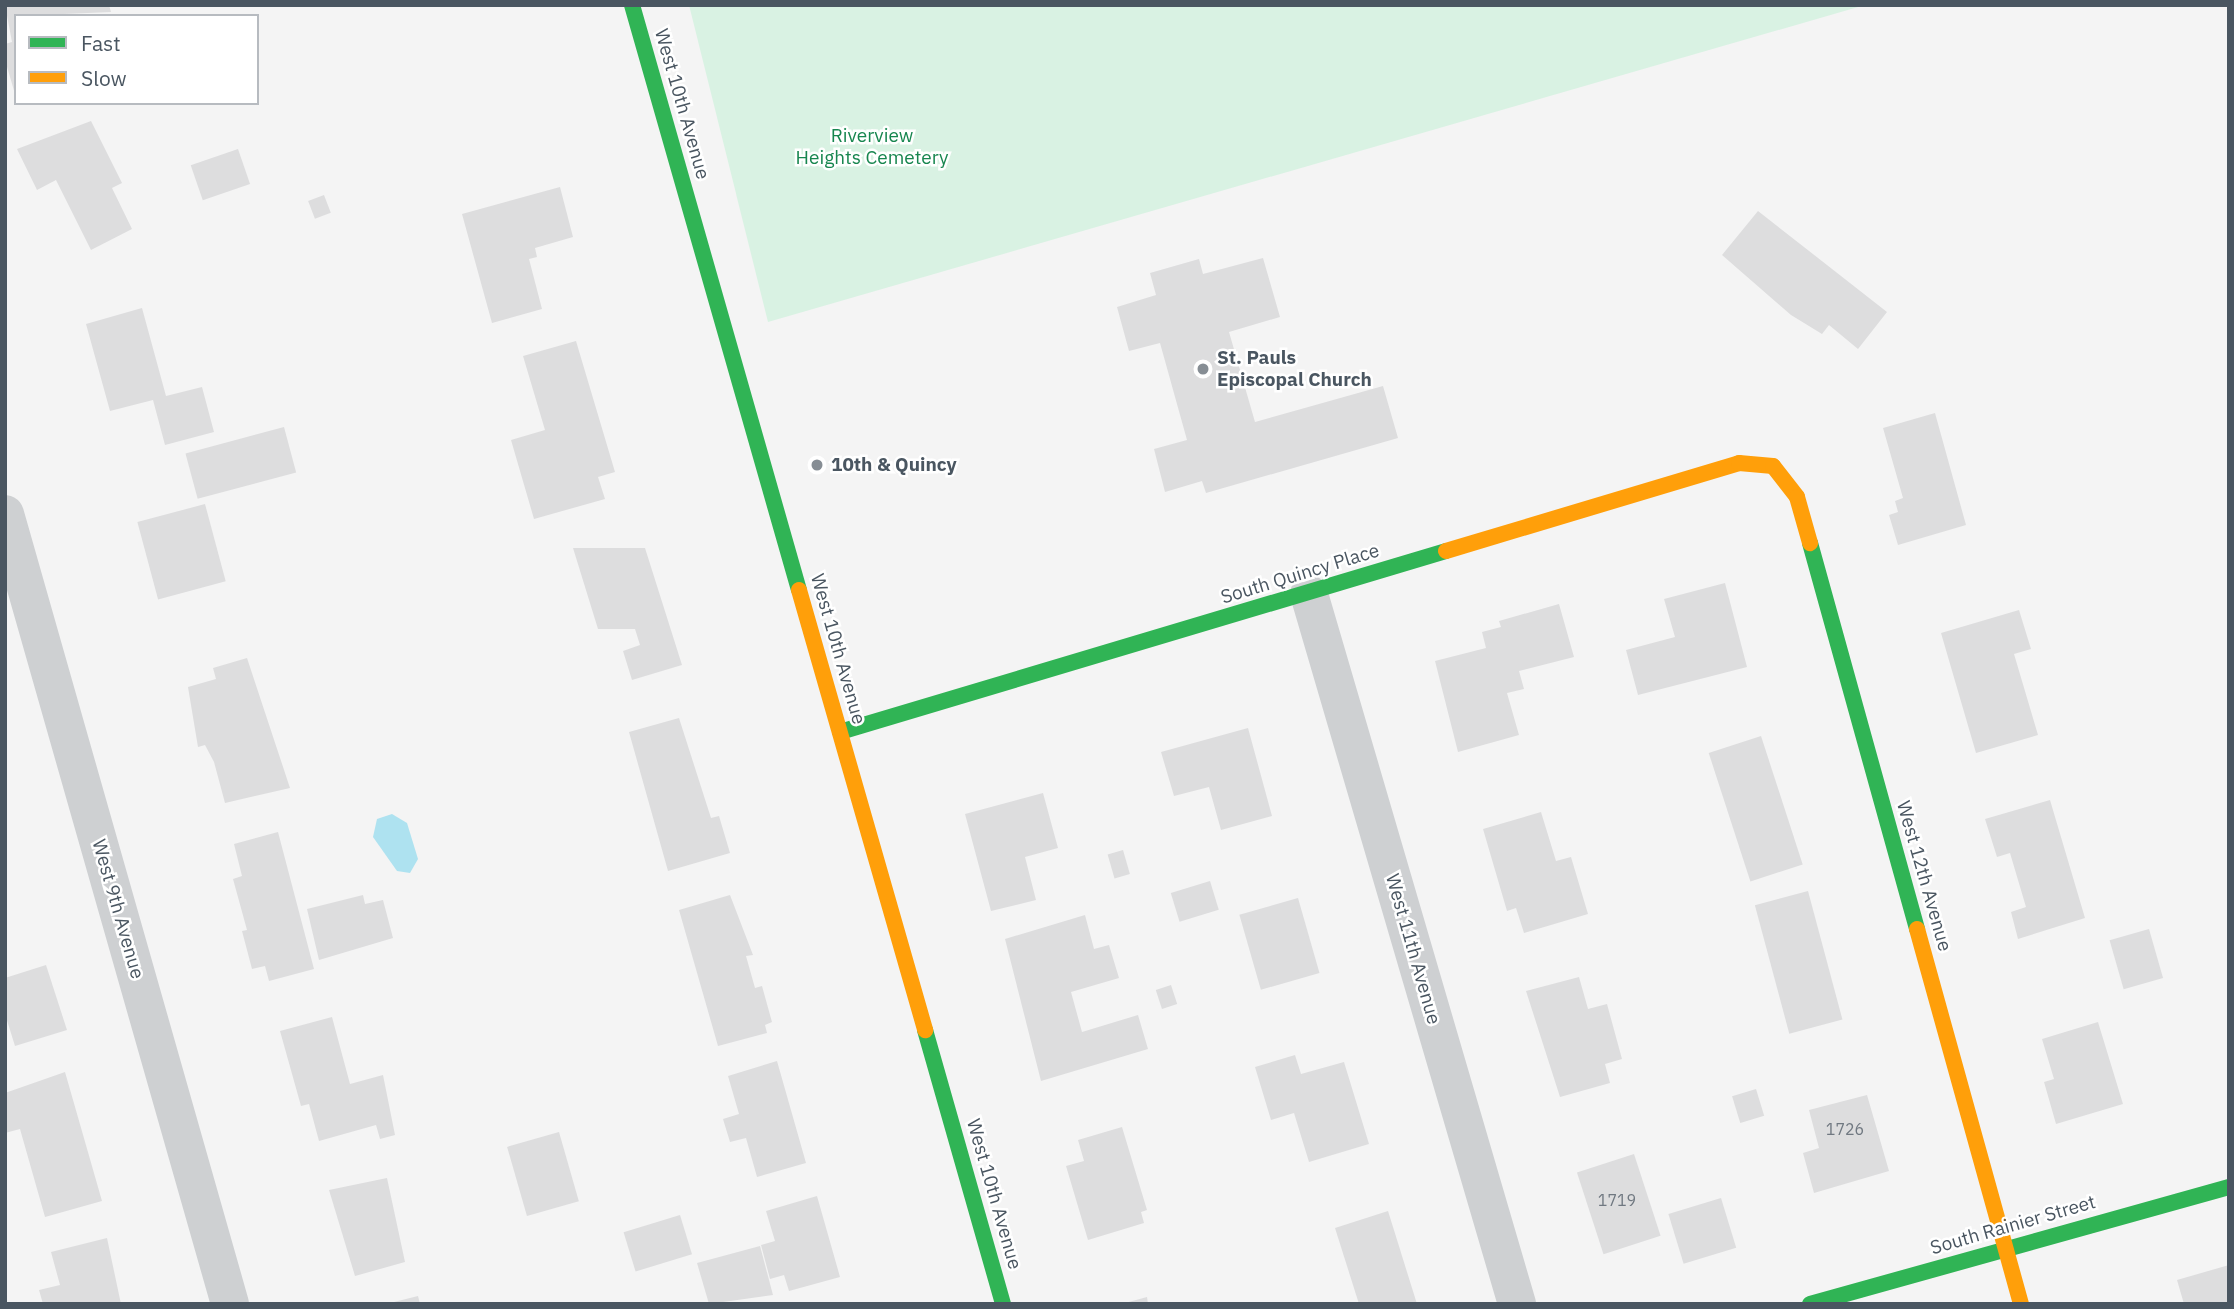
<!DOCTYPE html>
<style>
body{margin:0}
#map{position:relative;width:2234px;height:1309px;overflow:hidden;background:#f4f4f4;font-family:"IBM Plex Sans",sans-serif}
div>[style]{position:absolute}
.green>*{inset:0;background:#d9f2e3}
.water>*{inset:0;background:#aee2f0}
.building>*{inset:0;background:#ddddde;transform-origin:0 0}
.street>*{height:38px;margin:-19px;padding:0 19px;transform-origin:19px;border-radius:19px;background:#ced0d2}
.fast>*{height:16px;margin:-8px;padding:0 8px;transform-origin:8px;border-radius:8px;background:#30b455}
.slow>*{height:16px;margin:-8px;padding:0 8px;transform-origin:8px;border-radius:8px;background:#ff9f0a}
.dots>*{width:19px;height:19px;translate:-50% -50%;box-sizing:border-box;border:4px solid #fff;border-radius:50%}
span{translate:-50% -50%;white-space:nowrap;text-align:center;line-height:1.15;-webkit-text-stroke:5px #fff;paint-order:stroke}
.number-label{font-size:16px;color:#707881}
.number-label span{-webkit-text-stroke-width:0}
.street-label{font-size:19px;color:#4a5661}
.park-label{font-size:19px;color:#17864f}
.poi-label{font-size:19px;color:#4a5661;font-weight:700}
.left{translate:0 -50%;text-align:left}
.frame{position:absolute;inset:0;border:7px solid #4a5661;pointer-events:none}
.legend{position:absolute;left:14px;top:14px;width:245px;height:91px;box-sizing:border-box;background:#fff;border:2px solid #b7bbc0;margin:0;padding:9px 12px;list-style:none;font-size:21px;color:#4a5661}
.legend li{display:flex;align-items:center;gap:14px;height:35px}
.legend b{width:35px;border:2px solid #b7bbc0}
</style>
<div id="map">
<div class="green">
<i style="clip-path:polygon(689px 5px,1865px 5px,768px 322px)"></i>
</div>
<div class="water">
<i style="clip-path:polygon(392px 814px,407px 823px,418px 859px,410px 873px,397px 871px,373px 837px,377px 819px)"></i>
</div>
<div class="building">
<i style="clip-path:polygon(5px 5px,109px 5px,111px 12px,16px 16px,15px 94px,5px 60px,5px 44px,12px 42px)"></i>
<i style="clip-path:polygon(91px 121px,122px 183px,112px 188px,132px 229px,91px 250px,56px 180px,37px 190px,17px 149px)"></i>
<i style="left:238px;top:149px;width:37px;height:50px;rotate:71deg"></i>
<i style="clip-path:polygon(560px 187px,573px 237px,535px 248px,537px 257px,529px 259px,542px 309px,492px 323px,462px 214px)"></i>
<i style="left:324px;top:195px;width:19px;height:17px;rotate:69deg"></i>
<i style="clip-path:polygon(1758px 211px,1887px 312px,1858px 349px,1829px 325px,1822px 334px,1791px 315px,1722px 255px)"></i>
<i style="clip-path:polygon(1263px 258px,1280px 317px,1229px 332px,1255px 422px,1383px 386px,1398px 438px,1206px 493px,1202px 481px,1165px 492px,1154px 449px,1187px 440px,1160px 343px,1129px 351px,1117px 307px,1156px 295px,1150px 273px,1199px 259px,1203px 274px)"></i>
<i style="clip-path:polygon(142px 308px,166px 396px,202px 387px,214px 432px,165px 445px,153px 400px,110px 411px,86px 324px)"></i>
<i style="clip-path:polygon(576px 341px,615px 472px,598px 477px,605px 499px,534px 519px,511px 440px,545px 430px,523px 356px)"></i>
<i style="clip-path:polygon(1935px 413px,1966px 525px,1898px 545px,1889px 515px,1898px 512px,1895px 501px,1903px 498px,1883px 428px)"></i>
<i style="left:284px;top:427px;width:47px;height:102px;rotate:75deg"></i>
<i style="left:205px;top:504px;width:80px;height:70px;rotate:75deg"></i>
<i style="clip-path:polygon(573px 548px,645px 548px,682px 665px,632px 680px,623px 651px,640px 645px,635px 629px,598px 629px)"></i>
<i style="clip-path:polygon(1725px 583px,1747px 667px,1638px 695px,1626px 650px,1675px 637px,1664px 599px)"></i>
<i style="clip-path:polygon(1559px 604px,1574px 657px,1519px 671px,1524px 689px,1507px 693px,1519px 735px,1458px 752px,1435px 661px,1486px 648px,1482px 632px,1501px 627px,1499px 621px)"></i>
<i style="clip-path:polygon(2019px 610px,2031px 649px,2014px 654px,2038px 735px,1976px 753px,1941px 633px)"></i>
<i style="clip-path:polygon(247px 658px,290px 788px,225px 803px,214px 762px,205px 745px,198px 747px,188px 687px,216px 679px,213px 668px)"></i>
<i style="clip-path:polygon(679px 718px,711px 818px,719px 816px,730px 853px,668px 871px,629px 732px)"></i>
<i style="clip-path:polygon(1248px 728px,1272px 816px,1221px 830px,1209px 787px,1174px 796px,1161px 752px)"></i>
<i style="left:1761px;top:736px;width:135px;height:55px;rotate:72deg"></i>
<i style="clip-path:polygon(1043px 793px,1058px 848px,1025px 857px,1036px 900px,991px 911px,965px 814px)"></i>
<i style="clip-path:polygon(2050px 800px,2085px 918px,2018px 939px,2011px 912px,2026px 907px,2010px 853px,1997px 857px,1985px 819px)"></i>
<i style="clip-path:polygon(1541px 812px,1556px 861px,1571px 857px,1588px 914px,1524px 933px,1516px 908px,1507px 911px,1483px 829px)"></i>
<i style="clip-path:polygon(278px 832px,314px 969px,269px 981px,265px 966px,252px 969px,242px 931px,247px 930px,233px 879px,242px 876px,234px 844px)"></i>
<i style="left:1123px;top:850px;width:25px;height:16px;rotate:74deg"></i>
<i style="left:1210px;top:881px;width:30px;height:41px;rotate:73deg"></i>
<i style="left:1808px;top:891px;width:133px;height:55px;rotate:75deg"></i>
<i style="clip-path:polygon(363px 895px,365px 904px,383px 900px,393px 938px,319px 960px,307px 909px)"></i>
<i style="clip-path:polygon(730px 895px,753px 955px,746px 956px,755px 988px,762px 986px,772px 1022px,765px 1025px,767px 1033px,718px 1046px,679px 910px)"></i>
<i style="left:1298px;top:898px;width:78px;height:61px;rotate:74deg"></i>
<i style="clip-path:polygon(1085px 915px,1094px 949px,1109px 945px,1119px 978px,1071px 992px,1082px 1032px,1138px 1015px,1148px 1049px,1041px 1081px,1005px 939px)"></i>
<i style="left:2149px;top:929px;width:51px;height:41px;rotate:74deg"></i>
<i style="clip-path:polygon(46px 965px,67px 1030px,15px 1046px,5px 1014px,5px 978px)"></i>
<i style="clip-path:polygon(1579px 977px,1588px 1009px,1607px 1004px,1622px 1059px,1605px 1064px,1610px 1083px,1560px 1097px,1526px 991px)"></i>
<i style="left:1171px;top:985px;width:20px;height:16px;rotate:72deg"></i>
<i style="clip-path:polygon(332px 1017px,350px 1084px,383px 1075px,395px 1135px,380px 1139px,376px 1125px,319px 1141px,309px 1104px,301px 1106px,280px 1031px)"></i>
<i style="clip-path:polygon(2098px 1022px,2123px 1104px,2056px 1124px,2044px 1082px,2054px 1079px,2042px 1039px)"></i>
<i style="clip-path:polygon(1295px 1055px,1301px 1074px,1344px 1062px,1369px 1144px,1309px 1162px,1294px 1113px,1271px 1120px,1255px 1067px)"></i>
<i style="clip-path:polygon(777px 1061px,806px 1163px,757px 1177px,746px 1138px,730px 1142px,723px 1119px,739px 1114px,728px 1076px)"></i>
<i style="clip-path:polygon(65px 1072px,102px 1201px,45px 1217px,20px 1129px,5px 1133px,5px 1093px)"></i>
<i style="left:1756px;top:1089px;width:28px;height:25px;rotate:73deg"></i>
<i style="clip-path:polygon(1867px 1095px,1889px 1171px,1814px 1193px,1803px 1153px,1819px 1148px,1809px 1110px)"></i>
<i style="clip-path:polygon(1122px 1127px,1147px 1210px,1141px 1212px,1144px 1223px,1088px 1240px,1066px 1166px,1084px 1161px,1078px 1140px)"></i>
<i style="left:559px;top:1132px;width:72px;height:54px;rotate:74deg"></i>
<i style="left:1634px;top:1154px;width:86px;height:60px;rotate:72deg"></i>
<i style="clip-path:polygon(387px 1178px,405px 1262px,355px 1276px,329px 1190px)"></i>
<i style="clip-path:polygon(817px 1196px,840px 1277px,789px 1291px,784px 1275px,770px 1279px,761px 1245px,775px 1241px,766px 1211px)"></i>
<i style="left:1721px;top:1198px;width:52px;height:55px;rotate:73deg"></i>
<i style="clip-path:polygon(1388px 1211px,1417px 1304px,1359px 1304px,1335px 1228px)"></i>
<i style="left:680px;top:1215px;width:41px;height:59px;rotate:73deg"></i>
<i style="clip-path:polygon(107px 1238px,121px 1304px,43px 1304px,39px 1290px,60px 1285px,51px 1252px)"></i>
<i style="clip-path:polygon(760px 1246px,773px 1295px,709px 1304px,697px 1263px)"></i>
<i style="clip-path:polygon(2229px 1265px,2229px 1304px,2184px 1304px,2177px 1280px)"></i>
<i style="clip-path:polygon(418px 1296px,420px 1304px,390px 1304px,390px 1303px)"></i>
<i style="clip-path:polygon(1147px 1297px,1148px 1304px,1126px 1304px,1125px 1303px)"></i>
</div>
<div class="street">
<i style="left:5px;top:514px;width:821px;rotate:74.1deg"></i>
<i style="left:1309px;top:594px;width:740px;rotate:73.67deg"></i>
</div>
<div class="fast">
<i style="left:632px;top:5px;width:608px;rotate:74.07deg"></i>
<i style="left:1810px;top:543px;width:401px;rotate:74.5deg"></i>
<i style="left:840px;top:732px;width:632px;rotate:-16.63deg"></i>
<i style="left:925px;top:1030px;width:285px;rotate:74.1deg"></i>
<i style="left:1810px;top:1304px;width:435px;rotate:-15.6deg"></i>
</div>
<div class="slow">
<i style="left:1446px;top:551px;width:306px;rotate:-16.7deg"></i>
<i style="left:1739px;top:463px;width:34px;rotate:5deg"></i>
<i style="left:1773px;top:466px;width:39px;rotate:52deg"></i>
<i style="left:1797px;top:497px;width:48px;rotate:74.2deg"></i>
<i style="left:799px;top:590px;width:458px;rotate:74deg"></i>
<i style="left:1917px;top:929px;width:389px;rotate:74.5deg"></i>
</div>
<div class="dots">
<i style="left:1203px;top:369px;background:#868d94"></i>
<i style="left:817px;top:465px;background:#868d94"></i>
</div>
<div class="number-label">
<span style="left:1845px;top:1129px">1726</span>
<span style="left:1617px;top:1200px">1719</span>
</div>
<div class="street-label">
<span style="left:682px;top:104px;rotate:74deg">West 10th Avenue</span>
<span style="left:1300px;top:574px;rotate:-17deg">South Quincy Place</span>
<span style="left:838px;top:649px;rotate:74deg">West 10th Avenue</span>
<span style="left:1924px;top:876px;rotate:74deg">West 12th Avenue</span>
<span style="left:118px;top:909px;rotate:74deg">West 9th Avenue</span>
<span style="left:1413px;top:949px;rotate:74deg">West 11th Avenue</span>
<span style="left:994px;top:1194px;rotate:74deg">West 10th Avenue</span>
<span style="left:2013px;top:1225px;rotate:-16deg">South Rainier Street</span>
</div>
<div class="park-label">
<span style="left:872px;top:147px">Riverview<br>Heights Cemetery</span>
</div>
<div class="poi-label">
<span class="left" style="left:1217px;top:369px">St. Pauls<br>Episcopal Church</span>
<span class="left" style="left:831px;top:465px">10th &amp; Quincy</span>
</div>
<div class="frame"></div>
<ul class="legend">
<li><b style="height:9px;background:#30b455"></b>Fast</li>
<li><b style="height:9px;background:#ff9f0a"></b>Slow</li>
</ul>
</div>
